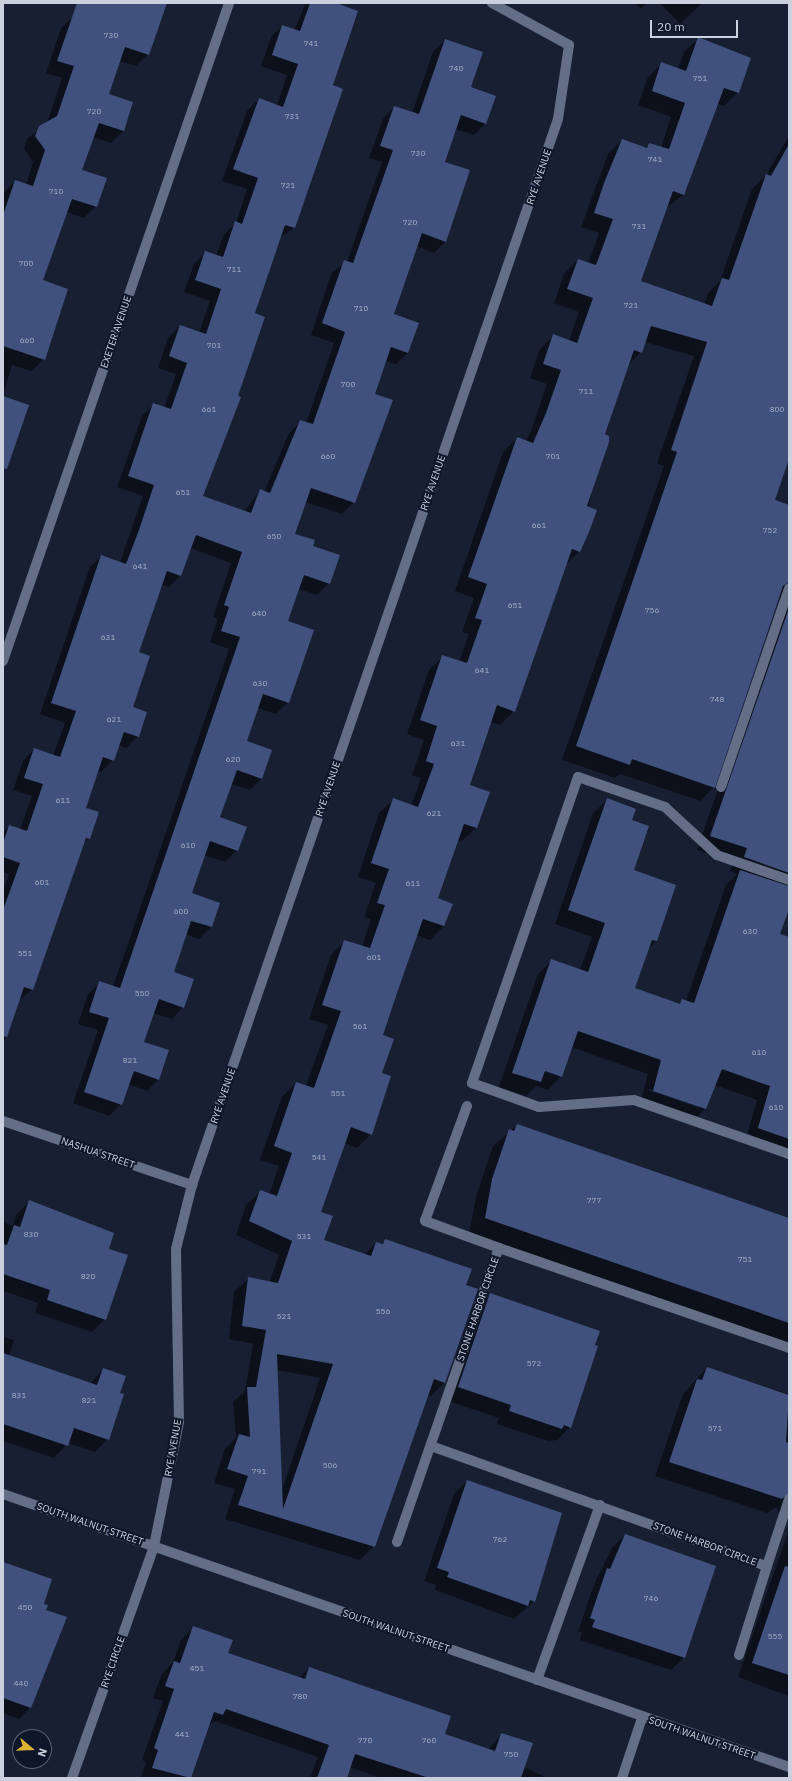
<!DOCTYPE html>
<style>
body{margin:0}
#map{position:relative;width:792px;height:1781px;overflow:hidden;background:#181f33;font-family:"IBM Plex Sans",sans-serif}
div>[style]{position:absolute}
.shadow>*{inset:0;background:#0007}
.building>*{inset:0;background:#40517e}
.minor>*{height:10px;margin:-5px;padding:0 5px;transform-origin:5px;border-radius:5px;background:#646e86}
span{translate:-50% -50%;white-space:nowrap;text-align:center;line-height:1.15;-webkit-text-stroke:4px #0f1629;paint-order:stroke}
.number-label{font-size:8px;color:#a8b1c7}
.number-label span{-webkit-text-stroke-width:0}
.street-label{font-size:10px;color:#cbd1df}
.frame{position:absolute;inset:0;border:4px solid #cbd1df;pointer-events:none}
.north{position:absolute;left:12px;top:1729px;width:40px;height:40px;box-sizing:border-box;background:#0f1629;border:1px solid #5a6172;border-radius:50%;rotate:109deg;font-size:11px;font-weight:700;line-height:16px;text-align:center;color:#cbd1df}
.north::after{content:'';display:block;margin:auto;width:14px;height:18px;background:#deb133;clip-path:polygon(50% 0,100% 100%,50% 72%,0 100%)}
.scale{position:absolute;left:650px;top:20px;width:88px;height:18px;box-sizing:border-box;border:2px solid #cbd1df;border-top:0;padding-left:5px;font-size:12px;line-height:14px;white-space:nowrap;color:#cbd1df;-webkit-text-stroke:3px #0f1629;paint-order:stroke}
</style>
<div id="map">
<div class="shadow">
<i style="clip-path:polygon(89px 3px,165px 3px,148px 54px,136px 66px,120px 61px,108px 94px,132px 102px,123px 131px,111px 143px,93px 137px,81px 171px,96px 206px,84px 218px,66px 212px,42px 281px,44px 359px,32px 371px,12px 365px,3px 394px,3px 193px,15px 181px,26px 185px,33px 162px,24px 149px,27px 139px,47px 123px,62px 78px,46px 73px,61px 28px)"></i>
<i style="clip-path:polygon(306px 3px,333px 3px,331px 85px,294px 228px,279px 238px,253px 314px,202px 497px,245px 511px,260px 490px,264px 492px,289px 433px,301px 421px,306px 423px,334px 343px,311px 335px,332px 272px,347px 262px,382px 162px,369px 158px,383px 119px,394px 107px,412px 113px,433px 52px,445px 40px,485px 124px,474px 135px,456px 129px,444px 162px,446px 241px,434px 253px,416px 246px,393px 315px,408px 353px,396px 364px,385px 361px,374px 394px,392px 401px,354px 502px,342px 514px,305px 502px,294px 534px,312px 547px,329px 583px,317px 595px,299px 589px,287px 621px,288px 702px,276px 714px,257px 708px,245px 742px,262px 778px,250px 790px,231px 784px,219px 818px,237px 850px,225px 862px,204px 855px,191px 894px,219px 903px,211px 927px,199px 939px,186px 934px,173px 972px,183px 1007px,172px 1019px,153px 1013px,143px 1042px,159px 1079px,147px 1091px,128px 1084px,121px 1104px,109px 1116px,73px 1103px,98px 1030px,78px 1024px,88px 994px,100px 982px,113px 987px,229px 649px,210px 642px,218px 619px,213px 617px,231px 563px,190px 548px,180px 576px,169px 587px,162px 585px,138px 653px,132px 708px,138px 736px,126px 748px,118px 745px,113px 760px,101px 772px,98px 771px,85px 808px,89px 838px,83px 844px,33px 989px,19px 1000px,3px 1045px,3px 891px,9px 874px,3px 872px,3px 832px,10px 826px,20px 829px,32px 796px,13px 790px,23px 761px,34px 749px,53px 756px,65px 723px,40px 714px,90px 567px,102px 556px,120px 562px,143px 496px,117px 487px,142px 416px,154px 404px,164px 408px,176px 374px,158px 368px,168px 338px,180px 326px,199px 333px,210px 301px,184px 292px,194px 264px,206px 252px,216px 256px,224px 234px,236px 223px,247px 189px,222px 181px,247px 111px,259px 99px,277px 105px,287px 75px,261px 66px,271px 37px,282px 26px,294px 30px)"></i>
<i style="clip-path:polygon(635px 3px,647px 3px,640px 9px)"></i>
<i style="clip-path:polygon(660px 3px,702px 3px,680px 24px)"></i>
<i style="clip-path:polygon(evenodd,698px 39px,738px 92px,724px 106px,717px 104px,683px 195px,666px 208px,640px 282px,704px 304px,708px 293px,720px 281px,752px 189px,766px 175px,789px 136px,789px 456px,774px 501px,789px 506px,789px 906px,779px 935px,789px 938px,789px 1157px,745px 1142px,757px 1100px,715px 1085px,705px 1109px,691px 1123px,640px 1105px,648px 1074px,571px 1047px,561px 1076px,548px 1090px,536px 1086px,526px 1096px,499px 1087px,538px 974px,552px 960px,580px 970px,592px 937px,555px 924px,593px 813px,607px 800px,631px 820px,633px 871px,656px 941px,648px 949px,634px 989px,678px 1004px,686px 1001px,726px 885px,737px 874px,730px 871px,734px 862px,697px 850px,782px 605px,778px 597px,714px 787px,700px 801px,620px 774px,615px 778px,562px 760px,664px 466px,657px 463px,694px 356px,645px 342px,641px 352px,627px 366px,604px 435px,579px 551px,565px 565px,514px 711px,500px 725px,490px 722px,469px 786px,476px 828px,462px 841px,457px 840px,436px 899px,444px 926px,430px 940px,416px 935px,382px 1036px,381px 1074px,371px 1134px,357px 1148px,344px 1143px,320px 1212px,323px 1241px,364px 1255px,376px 1243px,381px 1244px,386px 1240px,465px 1285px,445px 1382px,431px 1396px,427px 1395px,374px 1546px,360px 1560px,225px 1519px,235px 1489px,214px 1483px,225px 1449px,236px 1438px,233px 1402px,245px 1391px,253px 1344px,229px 1339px,234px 1292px,248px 1279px,269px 1283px,279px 1255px,236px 1235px,246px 1205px,260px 1192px,269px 1195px,279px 1166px,260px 1160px,282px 1097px,296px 1083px,306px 1086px,328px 1025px,309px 1019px,331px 955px,345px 941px,362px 947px,371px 919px,364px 917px,376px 883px,358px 877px,379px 813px,393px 800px,411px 806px,421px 778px,412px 775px,424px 740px,407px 734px,429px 670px,443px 656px,459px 662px,469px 634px,462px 632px,474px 598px,455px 591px,503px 452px,517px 438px,526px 441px,532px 428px,547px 384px,530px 378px,540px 349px,554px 335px,569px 341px,579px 312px,554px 303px,564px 274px,578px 260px,588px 264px,599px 233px,581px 227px,608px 154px,622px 140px,645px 148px,649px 144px,661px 148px,671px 117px,638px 105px,648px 77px,662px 63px,678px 69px,684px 52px,698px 39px,649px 1089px,700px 1106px,700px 1108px,648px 1090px,649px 1089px,698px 39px,276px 1370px,320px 1378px,282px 1490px,276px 1370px)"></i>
<i style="clip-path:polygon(517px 1125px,789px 1219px,789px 1344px,469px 1235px,476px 1197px,493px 1146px)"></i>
<i style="clip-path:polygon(29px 1202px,108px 1249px,105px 1319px,92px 1332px,35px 1313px,38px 1303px,3px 1291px,3px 1222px,13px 1226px,16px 1215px)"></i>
<i style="clip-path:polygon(491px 1294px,570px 1427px,557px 1440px,548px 1441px,497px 1424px,499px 1418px,445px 1400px,477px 1307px)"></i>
<i style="clip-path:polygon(3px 1337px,14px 1340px,9px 1356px,90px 1384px,103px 1369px,119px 1393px,108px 1439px,95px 1452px,68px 1443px,54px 1458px,3px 1441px)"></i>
<i style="clip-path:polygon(707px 1368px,789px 1394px,789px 1520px,780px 1517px,777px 1507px,767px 1513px,655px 1476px,683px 1394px)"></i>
<i style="clip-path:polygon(467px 1481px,534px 1601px,514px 1619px,435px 1590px,436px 1585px,424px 1581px,454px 1494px)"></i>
<i style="clip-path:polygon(789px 1529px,789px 1696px,738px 1677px)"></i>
<i style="clip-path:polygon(625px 1535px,684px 1657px,671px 1670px,580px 1640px,582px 1633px,578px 1631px,595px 1582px,612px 1548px)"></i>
<i style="clip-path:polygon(3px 1563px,43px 1605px,31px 1707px,19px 1719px,3px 1713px)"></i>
<i style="clip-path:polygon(193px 1628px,227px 1653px,299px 1678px,309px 1668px,444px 1735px,488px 1750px,501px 1734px,524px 1767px,547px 1778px,381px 1778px,349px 1767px,346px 1778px,310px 1778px,318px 1757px,215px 1721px,208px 1726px,190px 1778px,141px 1778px,146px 1762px,142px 1760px,163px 1701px,153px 1698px,162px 1674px,173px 1662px,181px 1640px)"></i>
</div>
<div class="building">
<i style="clip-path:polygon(77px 3px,167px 3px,149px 55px,125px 47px,109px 94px,133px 102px,124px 131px,99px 123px,82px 170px,107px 178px,97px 207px,72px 199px,43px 280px,68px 289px,45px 360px,3px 346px,3px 215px,15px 180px,33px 186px,45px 150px,35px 136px,39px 126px,57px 116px,74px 66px,57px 61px)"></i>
<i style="clip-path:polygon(310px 3px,336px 3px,358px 11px,333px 85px,343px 89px,295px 228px,285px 225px,255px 313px,265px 317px,238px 396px,241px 397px,203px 496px,251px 513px,260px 489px,270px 493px,300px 420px,313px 424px,345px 332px,322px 323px,344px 260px,353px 263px,393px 150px,380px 146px,394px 106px,419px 114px,445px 39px,483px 52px,471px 87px,496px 96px,486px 124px,461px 115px,445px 162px,470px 170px,446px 242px,422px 233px,394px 314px,419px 323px,408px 353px,391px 347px,375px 394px,393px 400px,355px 503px,311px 488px,295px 534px,315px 540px,313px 546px,340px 555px,330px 584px,304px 575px,288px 621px,314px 630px,299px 674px,289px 703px,263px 694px,247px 741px,272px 750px,262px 779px,237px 770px,220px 817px,247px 827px,238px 851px,210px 841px,192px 893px,220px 903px,212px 927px,191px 921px,174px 972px,194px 979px,184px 1008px,159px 999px,144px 1042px,169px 1050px,159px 1080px,134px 1071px,122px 1105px,84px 1092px,109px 1018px,89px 1012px,99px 981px,120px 988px,240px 637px,221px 631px,229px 607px,224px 605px,242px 552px,196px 535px,181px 576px,167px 571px,139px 652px,150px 656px,133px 707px,147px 712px,139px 737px,124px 732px,114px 761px,103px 757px,86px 808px,99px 812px,90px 839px,86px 838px,33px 990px,24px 987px,7px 1037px,3px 1036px,3px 910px,20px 863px,3px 857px,3px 843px,9px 825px,27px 831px,43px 784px,24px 778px,34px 748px,60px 757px,76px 711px,51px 703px,101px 555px,126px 564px,139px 530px,154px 485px,128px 476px,153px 403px,171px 409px,187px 363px,169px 356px,180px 325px,206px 334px,221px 289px,195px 280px,205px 251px,223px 257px,235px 221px,242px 224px,258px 178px,233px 169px,259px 98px,283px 107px,298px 64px,272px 55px,282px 25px,300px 31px)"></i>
<i style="clip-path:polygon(evenodd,698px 37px,751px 58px,739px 93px,724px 88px,684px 195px,673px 191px,641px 281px,712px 306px,722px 278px,729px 280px,766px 174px,771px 176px,789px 144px,789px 459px,775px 500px,789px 505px,789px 582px,783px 586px,715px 788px,632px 759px,630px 765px,576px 746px,677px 452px,671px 450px,707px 342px,651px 326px,642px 353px,634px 350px,605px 434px,609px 436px,609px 442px,587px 506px,597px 510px,589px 532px,580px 552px,572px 549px,515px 712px,497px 705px,470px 785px,490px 792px,477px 828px,464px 824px,438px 898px,453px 904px,444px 926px,423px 919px,398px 990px,383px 1035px,394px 1039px,382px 1073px,391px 1076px,372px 1135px,351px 1127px,321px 1212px,333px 1216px,324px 1240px,371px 1256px,376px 1242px,383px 1244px,385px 1239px,472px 1269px,466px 1285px,478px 1289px,445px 1383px,434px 1379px,375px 1547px,238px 1505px,248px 1476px,227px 1469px,239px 1434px,250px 1437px,247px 1387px,256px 1387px,266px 1330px,242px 1326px,248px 1277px,278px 1283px,292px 1241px,249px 1221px,260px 1190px,277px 1196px,292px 1153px,274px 1146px,296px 1082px,314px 1088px,341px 1011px,322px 1005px,344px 940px,370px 948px,385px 905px,377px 903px,389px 869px,371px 863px,393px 798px,418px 807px,434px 764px,426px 761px,437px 726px,420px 720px,442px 655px,467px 663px,482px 620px,475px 618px,487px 584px,468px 577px,517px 437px,533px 443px,546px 413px,561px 370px,543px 364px,553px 334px,577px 343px,593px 298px,567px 289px,578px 259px,596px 265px,613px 219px,594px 213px,604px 183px,622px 139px,647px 148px,649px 143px,669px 149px,685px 103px,652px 91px,661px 62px,686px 71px,698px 37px,277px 1354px,333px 1364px,283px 1509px,277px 1354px)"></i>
<i style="clip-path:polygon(3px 396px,29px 405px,7px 469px,3px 468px)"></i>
<i style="clip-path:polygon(789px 608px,789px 873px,744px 857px,747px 848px,710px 836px)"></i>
<i style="clip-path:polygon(607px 798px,636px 809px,632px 820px,649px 826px,634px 870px,676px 885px,657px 941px,652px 940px,635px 988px,680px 1004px,682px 999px,694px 1003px,740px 870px,789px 886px,789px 909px,780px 934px,789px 937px,789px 1139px,758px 1128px,770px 1086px,722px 1069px,706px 1109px,653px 1091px,661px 1060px,578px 1031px,562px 1077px,545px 1071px,541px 1082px,512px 1073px,551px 959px,588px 972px,605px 923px,568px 910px)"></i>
<i style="clip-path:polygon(517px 1124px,789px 1218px,789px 1323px,485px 1218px,492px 1179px,509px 1129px,514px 1131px)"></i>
<i style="clip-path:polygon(29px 1200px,114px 1233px,109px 1249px,128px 1255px,106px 1320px,47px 1300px,50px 1290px,3px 1274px,3px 1244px,7px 1245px,14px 1225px,20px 1227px)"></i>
<i style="clip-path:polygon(490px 1293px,600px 1331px,595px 1345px,598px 1346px,571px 1428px,564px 1425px,562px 1429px,509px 1411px,511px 1405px,458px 1387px)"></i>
<i style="clip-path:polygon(3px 1353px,97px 1385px,103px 1368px,126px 1376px,120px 1393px,124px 1394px,109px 1440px,74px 1428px,68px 1446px,3px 1424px)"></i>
<i style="clip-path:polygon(707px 1367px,789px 1395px,786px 1442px,789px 1443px,789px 1493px,782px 1499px,669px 1462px,697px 1379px,702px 1380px)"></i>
<i style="clip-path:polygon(467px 1480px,562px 1513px,535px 1602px,530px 1600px,528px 1606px,447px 1577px,449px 1572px,437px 1568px)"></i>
<i style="clip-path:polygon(625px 1534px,716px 1566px,685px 1658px,592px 1627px,595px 1620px,590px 1618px,607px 1568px,610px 1569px)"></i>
<i style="clip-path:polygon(3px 1562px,52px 1579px,44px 1604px,48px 1605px,46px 1610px,67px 1617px,31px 1708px,3px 1698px)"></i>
<i style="clip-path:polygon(785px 1566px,789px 1567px,789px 1675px,752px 1663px)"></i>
<i style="clip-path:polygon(193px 1626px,233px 1640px,228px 1653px,305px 1679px,309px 1667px,451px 1716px,445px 1734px,495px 1751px,501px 1733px,533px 1743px,521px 1778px,429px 1778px,355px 1754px,347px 1778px,317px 1778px,329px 1745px,226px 1709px,223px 1715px,214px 1712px,191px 1778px,152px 1768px,158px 1750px,154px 1748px,174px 1689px,165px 1686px,174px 1661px,180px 1663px)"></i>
</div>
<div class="minor">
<i style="left:3px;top:661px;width:696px;rotate:-71.04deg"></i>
<i style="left:721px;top:787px;width:210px;rotate:-71.1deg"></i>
<i style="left:789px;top:880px;width:76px;rotate:-160.9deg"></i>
<i style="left:717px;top:855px;width:71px;rotate:-137.3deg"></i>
<i style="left:665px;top:807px;width:92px;rotate:-161deg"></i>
<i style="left:578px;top:777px;width:324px;rotate:109.1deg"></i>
<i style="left:472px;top:1083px;width:71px;rotate:19.7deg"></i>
<i style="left:539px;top:1107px;width:95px;rotate:-4.2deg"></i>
<i style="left:634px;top:1100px;width:164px;rotate:19.2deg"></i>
<i style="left:467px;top:1106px;width:122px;rotate:110.1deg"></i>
<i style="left:425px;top:1221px;width:79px;rotate:20deg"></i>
<i style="left:3px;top:1121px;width:200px;rotate:18.7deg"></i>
<i style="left:431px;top:1446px;width:357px;rotate:19.7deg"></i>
<i style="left:767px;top:1566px;width:71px;rotate:-71.8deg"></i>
<i style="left:3px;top:1494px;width:832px;rotate:19.15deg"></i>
<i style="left:397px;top:1542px;width:311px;rotate:-70.9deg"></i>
<i style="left:499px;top:1248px;width:307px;rotate:19deg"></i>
<i style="left:739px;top:1655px;width:93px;rotate:-72.5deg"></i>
<i style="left:537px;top:1680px;width:186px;rotate:-70.2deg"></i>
<i style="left:72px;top:1778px;width:246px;rotate:-70.5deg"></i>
<i style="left:154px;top:1546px;width:126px;rotate:-78.6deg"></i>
<i style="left:179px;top:1422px;width:173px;rotate:-91deg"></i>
<i style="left:176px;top:1249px;width:66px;rotate:-76deg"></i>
<i style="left:192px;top:1185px;width:1127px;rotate:-71.05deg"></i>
<i style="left:558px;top:119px;width:75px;rotate:-81.5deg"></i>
<i style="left:569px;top:45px;width:88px;rotate:-151.4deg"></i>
<i style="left:622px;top:1778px;width:63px;rotate:-71.6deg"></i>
</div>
<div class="number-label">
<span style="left:111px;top:36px">730</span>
<span style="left:311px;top:44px">741</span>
<span style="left:456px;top:69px">740</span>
<span style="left:700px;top:79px">751</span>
<span style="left:94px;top:112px">720</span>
<span style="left:292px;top:117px">731</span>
<span style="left:418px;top:154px">730</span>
<span style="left:655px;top:160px">741</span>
<span style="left:288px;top:186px">721</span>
<span style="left:56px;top:192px">710</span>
<span style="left:410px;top:223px">720</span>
<span style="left:639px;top:227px">731</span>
<span style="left:26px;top:264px">700</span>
<span style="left:234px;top:270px">711</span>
<span style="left:631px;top:306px">721</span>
<span style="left:361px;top:309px">710</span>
<span style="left:27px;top:341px">660</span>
<span style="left:214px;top:346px">701</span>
<span style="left:348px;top:385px">700</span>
<span style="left:586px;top:392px">711</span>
<span style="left:209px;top:410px">661</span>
<span style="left:777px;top:410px">800</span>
<span style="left:328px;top:457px">660</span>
<span style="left:553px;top:457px">701</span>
<span style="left:183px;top:493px">651</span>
<span style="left:539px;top:526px">661</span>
<span style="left:770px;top:531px">752</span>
<span style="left:274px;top:537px">650</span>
<span style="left:140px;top:567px">641</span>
<span style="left:515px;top:606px">651</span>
<span style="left:652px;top:611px">756</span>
<span style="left:259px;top:614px">640</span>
<span style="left:108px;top:638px">631</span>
<span style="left:482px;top:671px">641</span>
<span style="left:260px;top:684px">630</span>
<span style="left:717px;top:700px">748</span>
<span style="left:114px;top:720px">621</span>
<span style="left:458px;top:744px">631</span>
<span style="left:233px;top:760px">620</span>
<span style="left:63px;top:801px">611</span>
<span style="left:434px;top:814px">621</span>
<span style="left:188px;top:846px">610</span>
<span style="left:42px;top:883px">601</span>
<span style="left:413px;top:884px">611</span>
<span style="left:181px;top:912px">600</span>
<span style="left:750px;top:932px">630</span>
<span style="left:25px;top:954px">551</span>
<span style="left:374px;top:958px">601</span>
<span style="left:142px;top:994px">550</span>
<span style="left:360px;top:1027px">561</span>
<span style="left:759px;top:1053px">610</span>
<span style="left:130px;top:1061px">821</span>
<span style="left:338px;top:1094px">551</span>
<span style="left:776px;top:1108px">610</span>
<span style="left:319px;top:1158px">541</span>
<span style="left:594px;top:1201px">777</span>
<span style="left:31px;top:1235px">830</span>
<span style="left:304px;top:1237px">531</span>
<span style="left:745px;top:1260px">751</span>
<span style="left:88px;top:1277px">820</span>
<span style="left:383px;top:1312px">556</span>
<span style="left:284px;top:1317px">521</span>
<span style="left:534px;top:1364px">572</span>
<span style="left:19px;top:1396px">831</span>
<span style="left:89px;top:1401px">821</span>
<span style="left:715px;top:1429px">571</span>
<span style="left:330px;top:1466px">506</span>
<span style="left:259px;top:1472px">791</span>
<span style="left:500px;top:1540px">762</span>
<span style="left:651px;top:1599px">746</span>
<span style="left:25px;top:1608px">450</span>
<span style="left:775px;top:1637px">555</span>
<span style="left:197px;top:1669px">451</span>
<span style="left:21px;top:1684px">440</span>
<span style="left:300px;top:1697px">780</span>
<span style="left:182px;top:1735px">441</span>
<span style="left:365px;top:1741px">770</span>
<span style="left:429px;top:1741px">760</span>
<span style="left:511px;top:1755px">750</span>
</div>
<div class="street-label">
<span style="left:539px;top:177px;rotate:-71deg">RYE AVENUE</span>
<span style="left:116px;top:332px;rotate:-71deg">EXETER AVENUE</span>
<span style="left:433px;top:483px;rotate:-71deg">RYE AVENUE</span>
<span style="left:328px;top:789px;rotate:-71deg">RYE AVENUE</span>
<span style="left:223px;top:1096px;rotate:-71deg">RYE AVENUE</span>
<span style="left:98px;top:1153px;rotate:19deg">NASHUA STREET</span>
<span style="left:478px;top:1309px;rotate:-71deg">STONE HARBOR CIRCLE</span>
<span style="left:173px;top:1448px;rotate:-80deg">RYE AVENUE</span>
<span style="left:90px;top:1524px;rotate:19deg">SOUTH WALNUT STREET</span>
<span style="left:705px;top:1544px;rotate:20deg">STONE HARBOR CIRCLE</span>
<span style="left:396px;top:1631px;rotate:19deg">SOUTH WALNUT STREET</span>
<span style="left:113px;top:1662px;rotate:-71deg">RYE CIRCLE</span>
<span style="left:702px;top:1738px;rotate:19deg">SOUTH WALNUT STREET</span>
</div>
<div class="frame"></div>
<div class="north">N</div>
<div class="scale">20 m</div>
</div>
